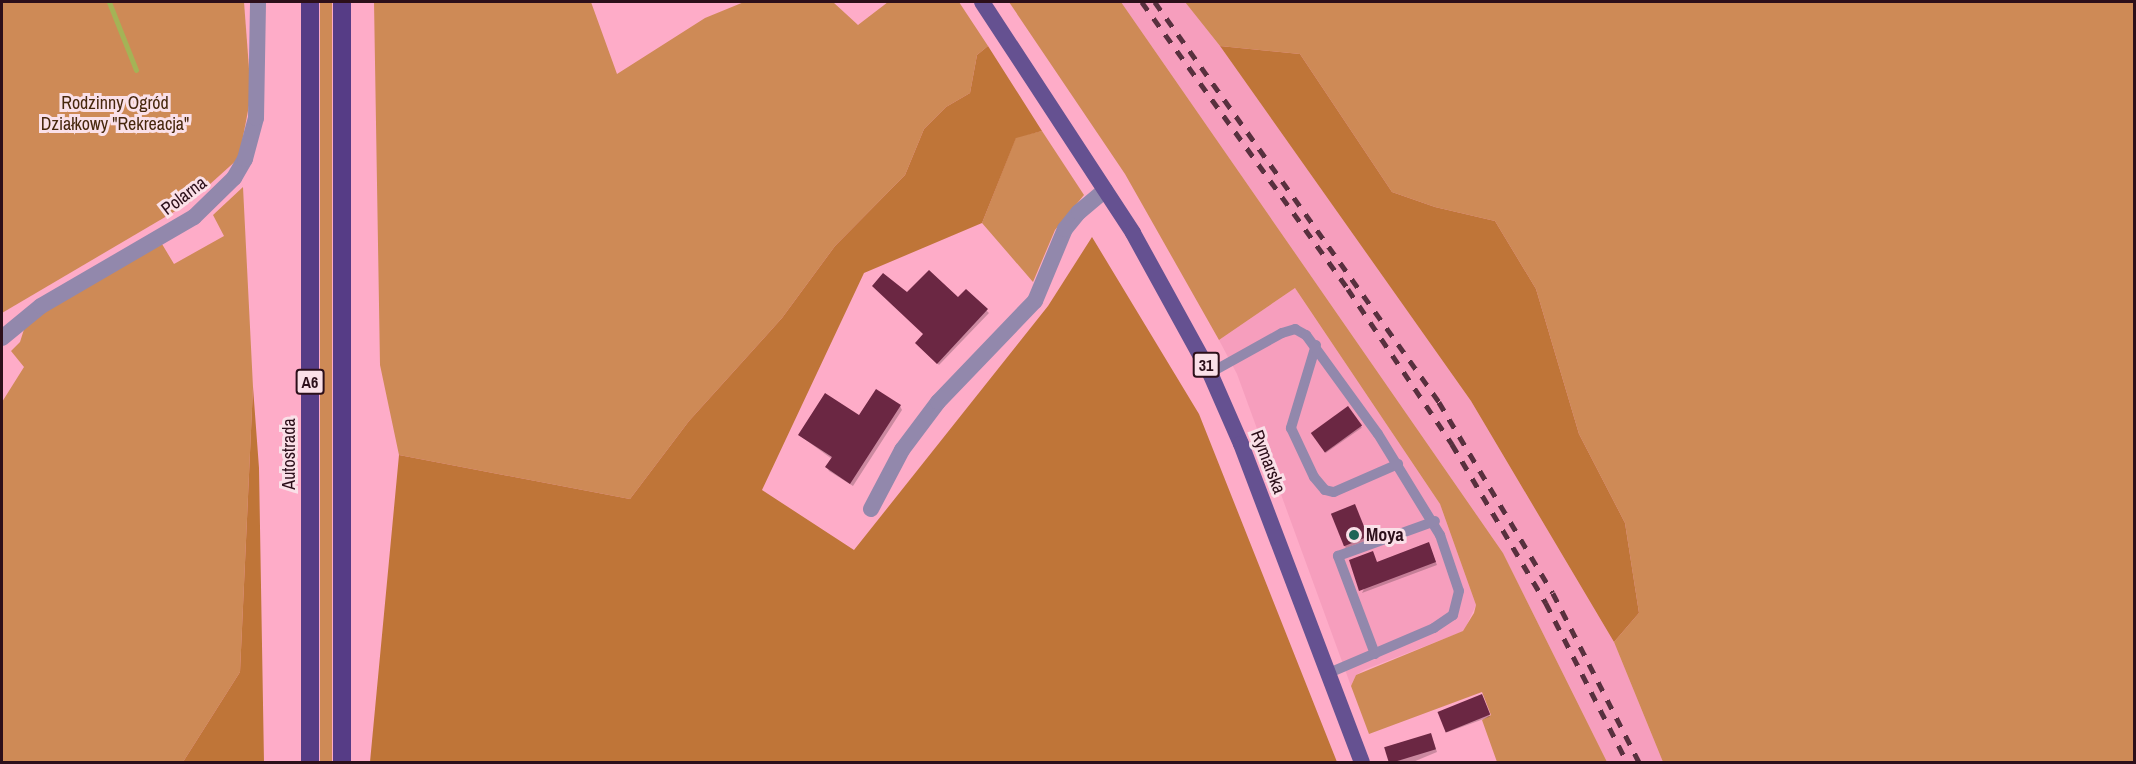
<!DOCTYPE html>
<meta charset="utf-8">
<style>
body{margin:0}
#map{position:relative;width:2136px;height:764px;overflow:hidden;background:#feacc8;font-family:"Archivo Narrow",sans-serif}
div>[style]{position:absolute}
.built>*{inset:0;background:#f69ebd}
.green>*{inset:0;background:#ce8a56;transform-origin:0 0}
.forest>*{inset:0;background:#bf7538}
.shadow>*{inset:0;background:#0003;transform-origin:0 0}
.stream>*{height:5px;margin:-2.5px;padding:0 2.5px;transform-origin:2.5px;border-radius:2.5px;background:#a4b356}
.building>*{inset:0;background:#6b2743;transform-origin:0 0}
.service>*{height:10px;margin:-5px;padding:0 5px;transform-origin:5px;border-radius:5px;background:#9288ac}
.minor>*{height:16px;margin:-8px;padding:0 8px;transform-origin:8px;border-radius:8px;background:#9288ac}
.primary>*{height:16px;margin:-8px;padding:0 8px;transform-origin:8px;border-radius:8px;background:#655191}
.motorway>*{height:18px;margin:-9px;padding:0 9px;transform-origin:9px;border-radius:9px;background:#563c86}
.rail>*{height:4.5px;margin-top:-2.25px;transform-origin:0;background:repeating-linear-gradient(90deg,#58303e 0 10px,transparent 0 20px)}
.dots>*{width:16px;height:16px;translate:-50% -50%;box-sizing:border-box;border:3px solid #fae0e8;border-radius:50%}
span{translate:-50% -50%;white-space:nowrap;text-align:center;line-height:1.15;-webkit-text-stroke:6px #fae0e8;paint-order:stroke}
.shield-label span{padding:2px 4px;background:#fae0e8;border:2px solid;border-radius:4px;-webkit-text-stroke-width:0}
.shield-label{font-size:16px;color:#2c0f1a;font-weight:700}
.park-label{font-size:18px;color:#46270d}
.street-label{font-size:18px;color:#2c0f1a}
.poi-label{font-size:18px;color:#2c0f1a;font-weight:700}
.left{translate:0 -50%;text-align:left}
.frame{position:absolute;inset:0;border:3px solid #2c0f1a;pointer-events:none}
</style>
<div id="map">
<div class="built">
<i style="clip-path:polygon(1121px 2px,1185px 2px,1220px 46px,1471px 401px,1614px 642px,1663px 762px,1607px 762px,1503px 553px)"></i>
<i style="clip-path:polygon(1295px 288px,1440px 504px,1476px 605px,1464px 631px,1364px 670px,1356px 675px,1351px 686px,1237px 374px,1219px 340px)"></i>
</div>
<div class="green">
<i style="clip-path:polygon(2px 2px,244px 2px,251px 95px,239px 158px,189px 203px,2px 313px)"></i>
<i style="left:320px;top:2px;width:12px;height:760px"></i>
<i style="clip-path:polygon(374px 2px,591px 2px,617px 74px,705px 18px,744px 2px,833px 2px,858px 25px,888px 2px,959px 2px,988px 46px,977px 55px,970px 93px,946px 107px,924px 129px,905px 175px,835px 246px,782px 318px,689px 421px,630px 499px,399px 455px,380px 365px)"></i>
<i style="clip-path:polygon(1009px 2px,1121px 2px,1503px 553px,1607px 762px,1497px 762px,1482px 720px,1491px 715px,1482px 692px,1369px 734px,1351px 686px,1356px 675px,1463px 631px,1474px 613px,1476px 605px,1440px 504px,1295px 288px,1219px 340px,1125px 174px)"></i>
<i style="clip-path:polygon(1185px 2px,2134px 2px,2134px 762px,1663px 762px,1614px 642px,1639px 613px,1625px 523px,1579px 434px,1536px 289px,1495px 221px,1435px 207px,1392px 192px,1300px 54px,1220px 46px)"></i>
<i style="clip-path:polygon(1042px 131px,1084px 195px,1055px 230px,1033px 282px,982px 223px,1016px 137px)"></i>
<i style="clip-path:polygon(243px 187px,253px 387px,240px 672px,183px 762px,2px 762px,2px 402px,24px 367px,11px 351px,20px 342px,26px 323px,162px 244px,174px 264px,224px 236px,213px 215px)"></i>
</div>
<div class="forest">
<i style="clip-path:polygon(988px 46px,1042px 131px,1016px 138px,982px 223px,864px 273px,762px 490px,854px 550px,1048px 306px,1092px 237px,1199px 414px,1337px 762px,370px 762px,399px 455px,630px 499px,689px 421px,782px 318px,835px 246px,905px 175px,924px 129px,946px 107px,970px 93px,977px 55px)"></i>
<i style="clip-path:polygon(1220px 46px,1300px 54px,1392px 192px,1435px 207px,1495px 221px,1536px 289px,1579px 434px,1625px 523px,1639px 613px,1614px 642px,1471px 401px)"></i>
<i style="clip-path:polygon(253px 387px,259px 468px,264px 762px,183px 762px,240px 672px)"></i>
</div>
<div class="shadow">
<i style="clip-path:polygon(966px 291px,989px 313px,939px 365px,918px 345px,924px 335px,907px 294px,958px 299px)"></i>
<i style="clip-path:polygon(900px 406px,902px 410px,853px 486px,829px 471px,827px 467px,832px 459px,799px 435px)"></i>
<i style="left:1348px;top:408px;width:24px;height:44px;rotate:55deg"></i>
<i style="left:1356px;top:508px;width:34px;height:24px;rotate:69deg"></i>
<i style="clip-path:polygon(1430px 547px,1437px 565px,1362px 593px,1377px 563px)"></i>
<i style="left:1483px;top:698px;width:20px;height:46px;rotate:70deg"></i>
<i style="clip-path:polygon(1431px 734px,1437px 752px,1413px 762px,1391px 762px,1386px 747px)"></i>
</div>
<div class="stream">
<i style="left:109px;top:2px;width:73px;rotate:68.3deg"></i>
</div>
<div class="building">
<i style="clip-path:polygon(929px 270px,958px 297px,966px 289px,988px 309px,937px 364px,915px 343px,923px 334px,872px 286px,883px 273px,907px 292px)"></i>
<i style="clip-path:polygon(876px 389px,901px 405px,850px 484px,825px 467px,832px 457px,798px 435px,825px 393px,859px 415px)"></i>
<i style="left:1348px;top:406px;width:24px;height:46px;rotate:54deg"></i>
<i style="left:1355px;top:504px;width:35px;height:26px;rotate:68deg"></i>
<i style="clip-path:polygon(1429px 542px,1436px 562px,1359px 591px,1349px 560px,1373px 551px,1377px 562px)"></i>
<i style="left:1482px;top:694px;width:22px;height:48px;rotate:68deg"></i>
<i style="left:1431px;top:733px;width:17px;height:49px;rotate:73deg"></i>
</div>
<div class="service">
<i style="left:1316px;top:345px;width:87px;rotate:106.8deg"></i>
<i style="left:1291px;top:428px;width:54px;rotate:64.9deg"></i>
<i style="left:1314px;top:477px;width:17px;rotate:50deg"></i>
<i style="left:1325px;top:490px;width:9px;rotate:13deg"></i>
<i style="left:1334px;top:492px;width:70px;rotate:-23.6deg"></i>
<i style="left:1210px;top:373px;width:82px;rotate:-29.1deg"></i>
<i style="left:1282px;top:333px;width:14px;rotate:-17deg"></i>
<i style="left:1295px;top:329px;width:13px;rotate:29deg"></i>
<i style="left:1306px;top:335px;width:122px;rotate:54deg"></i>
<i style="left:1378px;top:434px;width:119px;rotate:58.5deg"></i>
<i style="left:1440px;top:535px;width:59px;rotate:71.3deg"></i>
<i style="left:1459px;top:591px;width:25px;rotate:104deg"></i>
<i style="left:1453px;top:615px;width:23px;rotate:146deg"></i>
<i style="left:1434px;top:628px;width:114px;rotate:156.8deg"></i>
<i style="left:1375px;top:654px;width:105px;rotate:-110.7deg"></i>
<i style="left:1338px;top:556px;width:103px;rotate:-19.8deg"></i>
</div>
<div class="minor">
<i style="left:2px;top:338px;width:50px;rotate:-39.4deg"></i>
<i style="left:41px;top:306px;width:177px;rotate:-30.2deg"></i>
<i style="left:194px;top:217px;width:56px;rotate:-44.3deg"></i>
<i style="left:234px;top:178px;width:22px;rotate:-60deg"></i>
<i style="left:245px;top:159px;width:42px;rotate:-75deg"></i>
<i style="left:256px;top:118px;width:116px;rotate:-89deg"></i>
<i style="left:871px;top:509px;width:67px;rotate:-62.3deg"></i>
<i style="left:902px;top:450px;width:60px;rotate:-53.1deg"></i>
<i style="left:938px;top:402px;width:140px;rotate:-46.2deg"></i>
<i style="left:1035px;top:301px;width:78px;rotate:-67.4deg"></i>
<i style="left:1065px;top:229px;width:22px;rotate:-51deg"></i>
<i style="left:1079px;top:212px;width:34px;rotate:-40deg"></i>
</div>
<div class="primary">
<i style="left:982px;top:2px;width:276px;rotate:56.8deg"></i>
<i style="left:1133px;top:233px;width:160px;rotate:61.2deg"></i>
<i style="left:1210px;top:373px;width:77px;rotate:66.4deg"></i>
<i style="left:1241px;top:444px;width:340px;rotate:69.2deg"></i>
</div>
<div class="motorway">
<i style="left:310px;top:762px;width:760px;rotate:-90deg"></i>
<i style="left:342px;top:762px;width:760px;rotate:-90deg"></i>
</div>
<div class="rail">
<i style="left:1142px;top:2px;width:353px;rotate:54.3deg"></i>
<i style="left:1348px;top:289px;width:187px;rotate:56.1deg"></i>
<i style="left:1452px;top:444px;width:185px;rotate:59.4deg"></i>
<i style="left:1546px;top:603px;width:178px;rotate:63deg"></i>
<i style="left:1155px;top:2px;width:491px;rotate:54.6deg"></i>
<i style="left:1439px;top:402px;width:222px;rotate:59.2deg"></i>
<i style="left:1553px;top:593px;width:190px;rotate:63deg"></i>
</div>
<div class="dots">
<i style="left:1354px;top:535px;background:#1e6356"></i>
</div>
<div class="shield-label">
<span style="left:1206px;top:365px">31</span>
<span style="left:310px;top:382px">A6</span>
</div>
<div class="park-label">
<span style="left:115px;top:114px">Rodzinny Ogród<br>Działkowy "Rekreacja"</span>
</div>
<div class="street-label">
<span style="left:184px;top:196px;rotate:-37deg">Polarna</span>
<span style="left:289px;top:454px;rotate:-90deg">Autostrada</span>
<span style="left:1268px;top:462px;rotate:69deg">Rymarska</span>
</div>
<div class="poi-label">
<span class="left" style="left:1366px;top:535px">Moya</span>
</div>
<div class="frame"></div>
</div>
